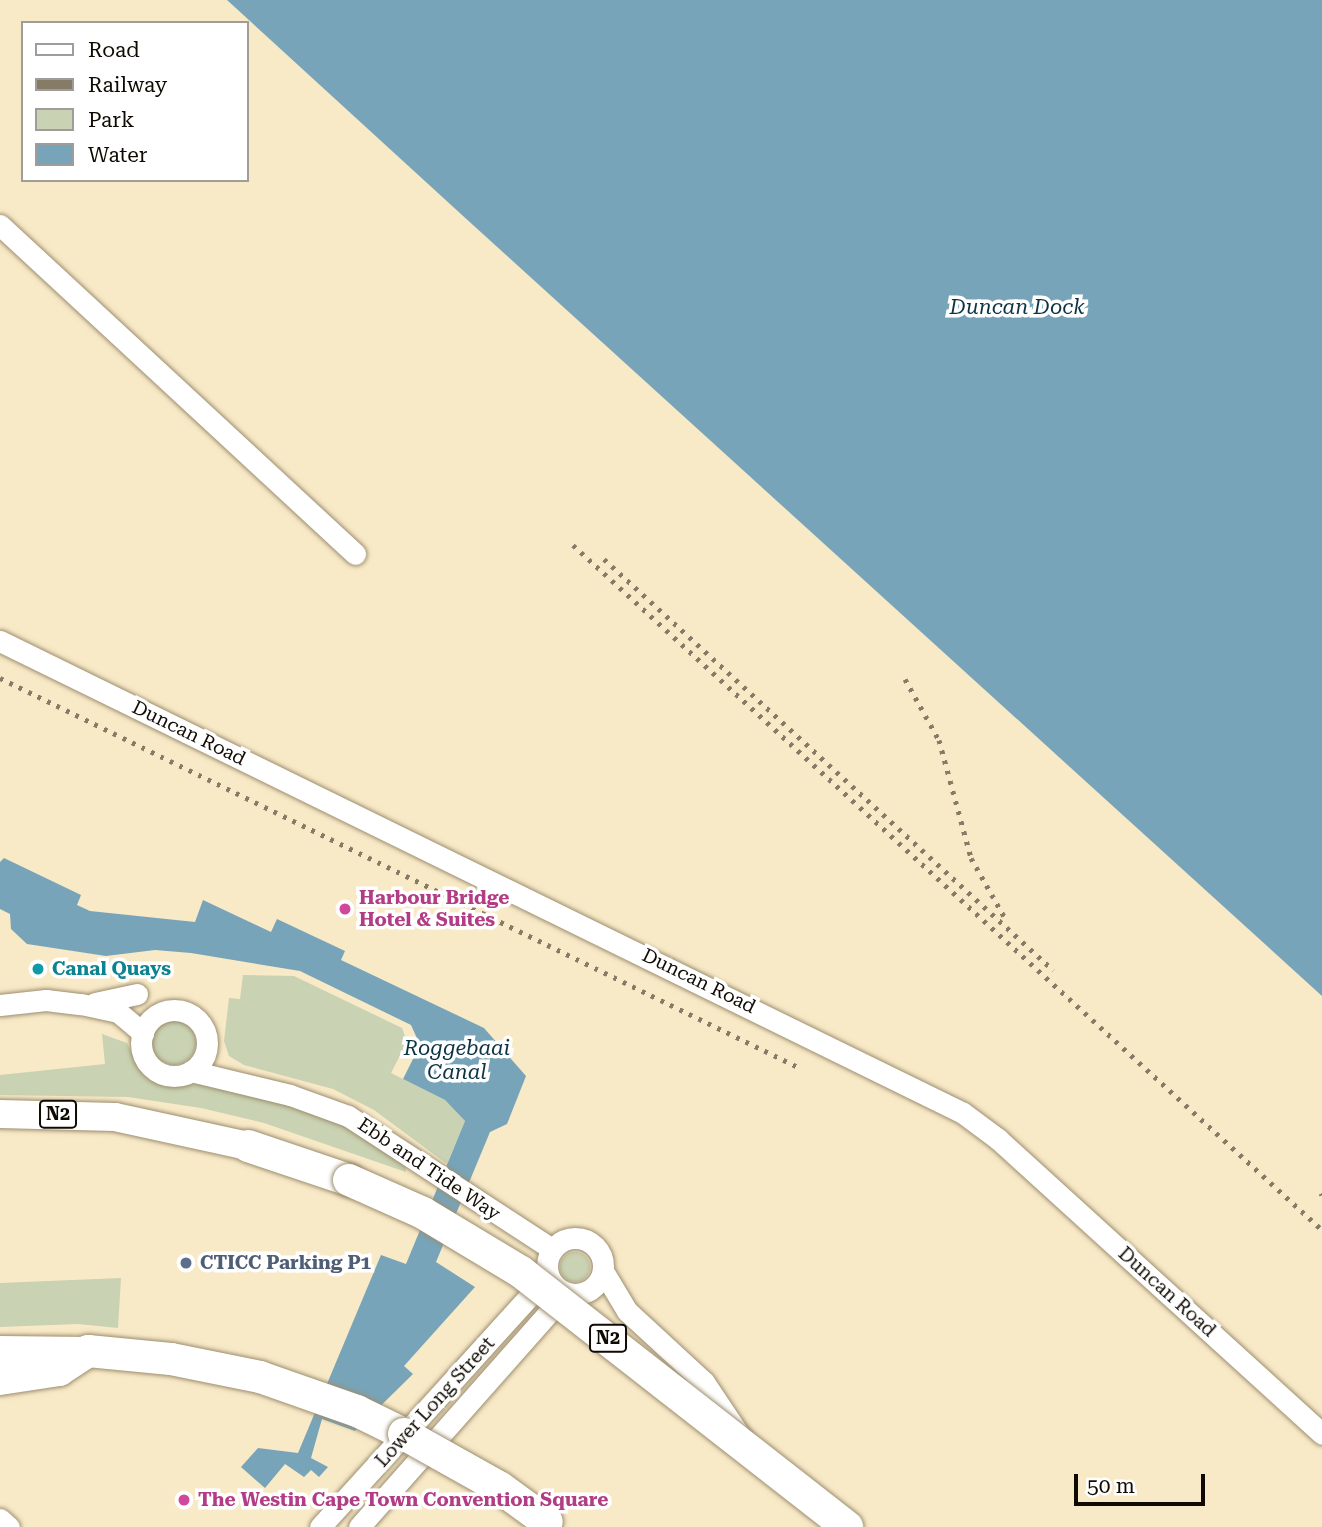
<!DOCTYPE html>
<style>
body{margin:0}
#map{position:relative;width:1322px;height:1527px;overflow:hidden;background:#f8e9c7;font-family:"Roboto Serif",serif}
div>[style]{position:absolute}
.green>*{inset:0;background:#c9d2b2}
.round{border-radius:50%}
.water>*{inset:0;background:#78a4b9}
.roads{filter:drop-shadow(0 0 2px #9c8e6f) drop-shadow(0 0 2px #9c8e6f)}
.minor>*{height:21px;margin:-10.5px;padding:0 10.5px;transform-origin:10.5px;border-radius:10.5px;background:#fff}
.minor>.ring{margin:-10.5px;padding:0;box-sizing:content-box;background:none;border:21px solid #fff;border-radius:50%}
.major>*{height:28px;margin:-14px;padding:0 14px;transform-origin:14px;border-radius:14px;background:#fff}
.highway>*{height:32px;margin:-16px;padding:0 16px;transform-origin:16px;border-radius:16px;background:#fff}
.rail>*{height:5px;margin-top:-2.5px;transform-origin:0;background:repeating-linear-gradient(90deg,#857b66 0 3.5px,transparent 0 10.5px)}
.bridges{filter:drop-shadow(0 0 2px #9c8e6f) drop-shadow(0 0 2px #9c8e6f)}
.highway-bridge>*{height:32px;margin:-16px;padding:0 16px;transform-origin:16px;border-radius:16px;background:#fff}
.dots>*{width:19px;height:19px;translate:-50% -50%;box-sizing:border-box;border:4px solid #fff;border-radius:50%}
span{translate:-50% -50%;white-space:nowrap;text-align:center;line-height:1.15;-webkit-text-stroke:7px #fff;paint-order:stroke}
.shield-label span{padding:2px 5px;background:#fff;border:2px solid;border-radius:5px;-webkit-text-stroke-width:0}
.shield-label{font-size:18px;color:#100b02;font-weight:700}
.street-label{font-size:19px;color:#100b02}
.hotel-label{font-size:19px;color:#b23c85;font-weight:700}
.left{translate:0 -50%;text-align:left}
.culture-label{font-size:19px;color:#0d838f;font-weight:700}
.service-label{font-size:19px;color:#4e5e75;font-weight:700}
.water-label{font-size:21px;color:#0d3445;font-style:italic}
.legend{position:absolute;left:21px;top:21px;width:228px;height:161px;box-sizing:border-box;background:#fff;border:2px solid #9f9d9a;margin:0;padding:9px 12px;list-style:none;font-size:21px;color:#100b02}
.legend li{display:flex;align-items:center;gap:14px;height:35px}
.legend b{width:35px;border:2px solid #9f9d9a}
.scale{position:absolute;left:1074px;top:1474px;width:131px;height:32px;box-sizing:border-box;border:4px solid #100b02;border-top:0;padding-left:9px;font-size:21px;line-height:24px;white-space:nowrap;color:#100b02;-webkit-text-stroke:5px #fff;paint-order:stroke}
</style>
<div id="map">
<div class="green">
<i style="clip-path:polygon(243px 975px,294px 976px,402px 1028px,407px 1042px,391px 1073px,445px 1100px,465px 1121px,447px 1164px,374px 1110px,333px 1089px,244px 1065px,229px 1056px,224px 1041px,229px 998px,240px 999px)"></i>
<i class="round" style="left:152px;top:1021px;width:44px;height:44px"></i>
<i style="clip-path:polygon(102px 1034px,127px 1043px,140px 1070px,151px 1080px,165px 1086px,206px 1084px,265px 1096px,336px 1120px,405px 1163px,406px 1172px,264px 1123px,201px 1108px,128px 1097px,0 1095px,0 1075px,105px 1064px)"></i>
<i class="round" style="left:560px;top:1252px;width:30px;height:30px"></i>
<i style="clip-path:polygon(121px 1278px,118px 1328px,78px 1324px,0 1327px,0 1283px)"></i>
</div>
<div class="water">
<i style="clip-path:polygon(227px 0,1322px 0,1322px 996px,462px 215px)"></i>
<i style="clip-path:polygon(4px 858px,81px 895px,77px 905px,90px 911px,195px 922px,203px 900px,271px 932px,277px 919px,345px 951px,341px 960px,484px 1028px,526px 1076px,507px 1124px,490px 1132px,436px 1262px,475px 1287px,404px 1366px,413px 1374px,355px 1431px,322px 1419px,311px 1458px,328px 1467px,319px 1477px,311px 1470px,304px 1477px,285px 1464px,265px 1488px,241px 1467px,258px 1448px,298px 1453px,381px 1255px,406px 1264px,465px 1121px,445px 1100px,403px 1079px,420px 1045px,411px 1025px,300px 971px,191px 953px,155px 950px,106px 956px,27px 944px,11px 929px,10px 914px,0 909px,0 862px)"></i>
</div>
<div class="roads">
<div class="minor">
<i style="left:0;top:225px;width:484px;rotate:42.8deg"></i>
<i style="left:0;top:641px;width:1072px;rotate:26.11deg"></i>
<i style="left:963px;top:1113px;width:44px;rotate:36.6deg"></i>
<i style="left:998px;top:1139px;width:438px;rotate:42.3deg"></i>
<i style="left:95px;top:1003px;width:43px;rotate:-12.1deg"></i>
<i style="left:0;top:1005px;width:46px;rotate:-6.2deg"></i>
<i style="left:46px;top:1000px;width:35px;rotate:7deg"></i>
<i style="left:81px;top:1004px;width:38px;rotate:12deg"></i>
<i style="left:118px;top:1012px;width:33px;rotate:40deg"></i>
<i class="ring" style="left:141px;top:1010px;width:45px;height:45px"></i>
<i style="left:191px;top:1071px;width:102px;rotate:13.6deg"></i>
<i style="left:290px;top:1095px;width:62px;rotate:19.9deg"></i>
<i style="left:348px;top:1116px;width:244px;rotate:33.1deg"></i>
<i class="ring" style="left:547px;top:1238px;width:35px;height:35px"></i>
<i style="left:603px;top:1271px;width:47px;rotate:59deg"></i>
<i style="left:627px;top:1311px;width:105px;rotate:42.7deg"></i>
<i style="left:704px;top:1382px;width:69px;rotate:56.3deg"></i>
<i style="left:0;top:1519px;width:12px;rotate:42deg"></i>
<i style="left:320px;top:1527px;width:338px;rotate:-47.8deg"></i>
<i style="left:359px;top:1527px;width:287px;rotate:-48.5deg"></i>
<i style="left:549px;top:1312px;width:36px;rotate:-30deg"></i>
</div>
<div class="major">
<i style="left:0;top:1114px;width:115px;rotate:1.5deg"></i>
<i style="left:115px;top:1117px;width:136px;rotate:12.3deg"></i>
<i style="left:0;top:1350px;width:88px;rotate:0.7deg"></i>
</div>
<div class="highway">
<i style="left:248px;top:1146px;width:107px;rotate:18.6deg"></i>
<i style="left:0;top:1379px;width:60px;rotate:-8.7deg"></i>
<i style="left:59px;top:1370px;width:35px;rotate:-33deg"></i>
<i style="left:88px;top:1351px;width:83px;rotate:5.5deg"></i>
<i style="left:171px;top:1359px;width:91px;rotate:11.4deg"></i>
<i style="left:260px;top:1377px;width:103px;rotate:19.3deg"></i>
<i style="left:357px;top:1411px;width:52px;rotate:26.1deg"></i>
</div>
</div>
<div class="rail">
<i style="left:573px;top:545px;width:1015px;rotate:42.44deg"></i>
<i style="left:604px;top:559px;width:609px;rotate:42.47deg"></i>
<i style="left:0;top:678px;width:886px;rotate:25.99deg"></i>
<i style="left:905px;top:679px;width:70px;rotate:60.9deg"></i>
<i style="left:939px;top:740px;width:122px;rotate:74.8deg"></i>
<i style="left:971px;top:858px;width:69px;rotate:60.5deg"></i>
<i style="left:1321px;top:1193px;width:2px;rotate:63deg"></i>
</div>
<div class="bridges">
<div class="highway-bridge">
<i style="left:349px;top:1180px;width:81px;rotate:24deg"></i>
<i style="left:423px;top:1213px;width:114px;rotate:31deg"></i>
<i style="left:521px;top:1272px;width:414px;rotate:38deg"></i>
<i style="left:404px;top:1434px;width:109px;rotate:29.2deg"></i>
<i style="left:499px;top:1487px;width:59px;rotate:36.1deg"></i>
</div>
</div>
<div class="dots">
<i style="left:345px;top:909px;background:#d1479c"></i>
<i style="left:38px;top:969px;background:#0f9aa8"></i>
<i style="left:186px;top:1263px;background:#5c6f8a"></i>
<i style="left:184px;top:1500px;background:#d1479c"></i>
</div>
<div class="shield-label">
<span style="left:58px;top:1114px">N2</span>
<span style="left:608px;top:1338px">N2</span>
</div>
<div class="street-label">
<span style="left:189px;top:733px;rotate:26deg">Duncan Road</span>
<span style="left:699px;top:981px;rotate:26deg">Duncan Road</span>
<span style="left:429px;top:1169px;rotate:34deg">Ebb and Tide Way</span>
<span style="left:1167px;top:1292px;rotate:42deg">Duncan Road</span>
<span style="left:435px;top:1402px;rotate:-48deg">Lower Long Street</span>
</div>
<div class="hotel-label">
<span class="left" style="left:359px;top:909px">Harbour Bridge<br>Hotel &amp; Suites</span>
<span class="left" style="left:198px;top:1500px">The Westin Cape Town Convention Square</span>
</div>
<div class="culture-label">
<span class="left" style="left:52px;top:969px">Canal Quays</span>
</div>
<div class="service-label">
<span class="left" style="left:200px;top:1263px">CTICC Parking P1</span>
</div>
<div class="water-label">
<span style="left:1017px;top:307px">Duncan Dock</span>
<span style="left:457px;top:1060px">Roggebaai<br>Canal</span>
</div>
<ul class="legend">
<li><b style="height:9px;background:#fff"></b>Road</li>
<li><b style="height:9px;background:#857b66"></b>Railway</li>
<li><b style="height:19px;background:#c9d2b2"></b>Park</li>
<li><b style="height:19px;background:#78a4b9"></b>Water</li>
</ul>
<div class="scale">50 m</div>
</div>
